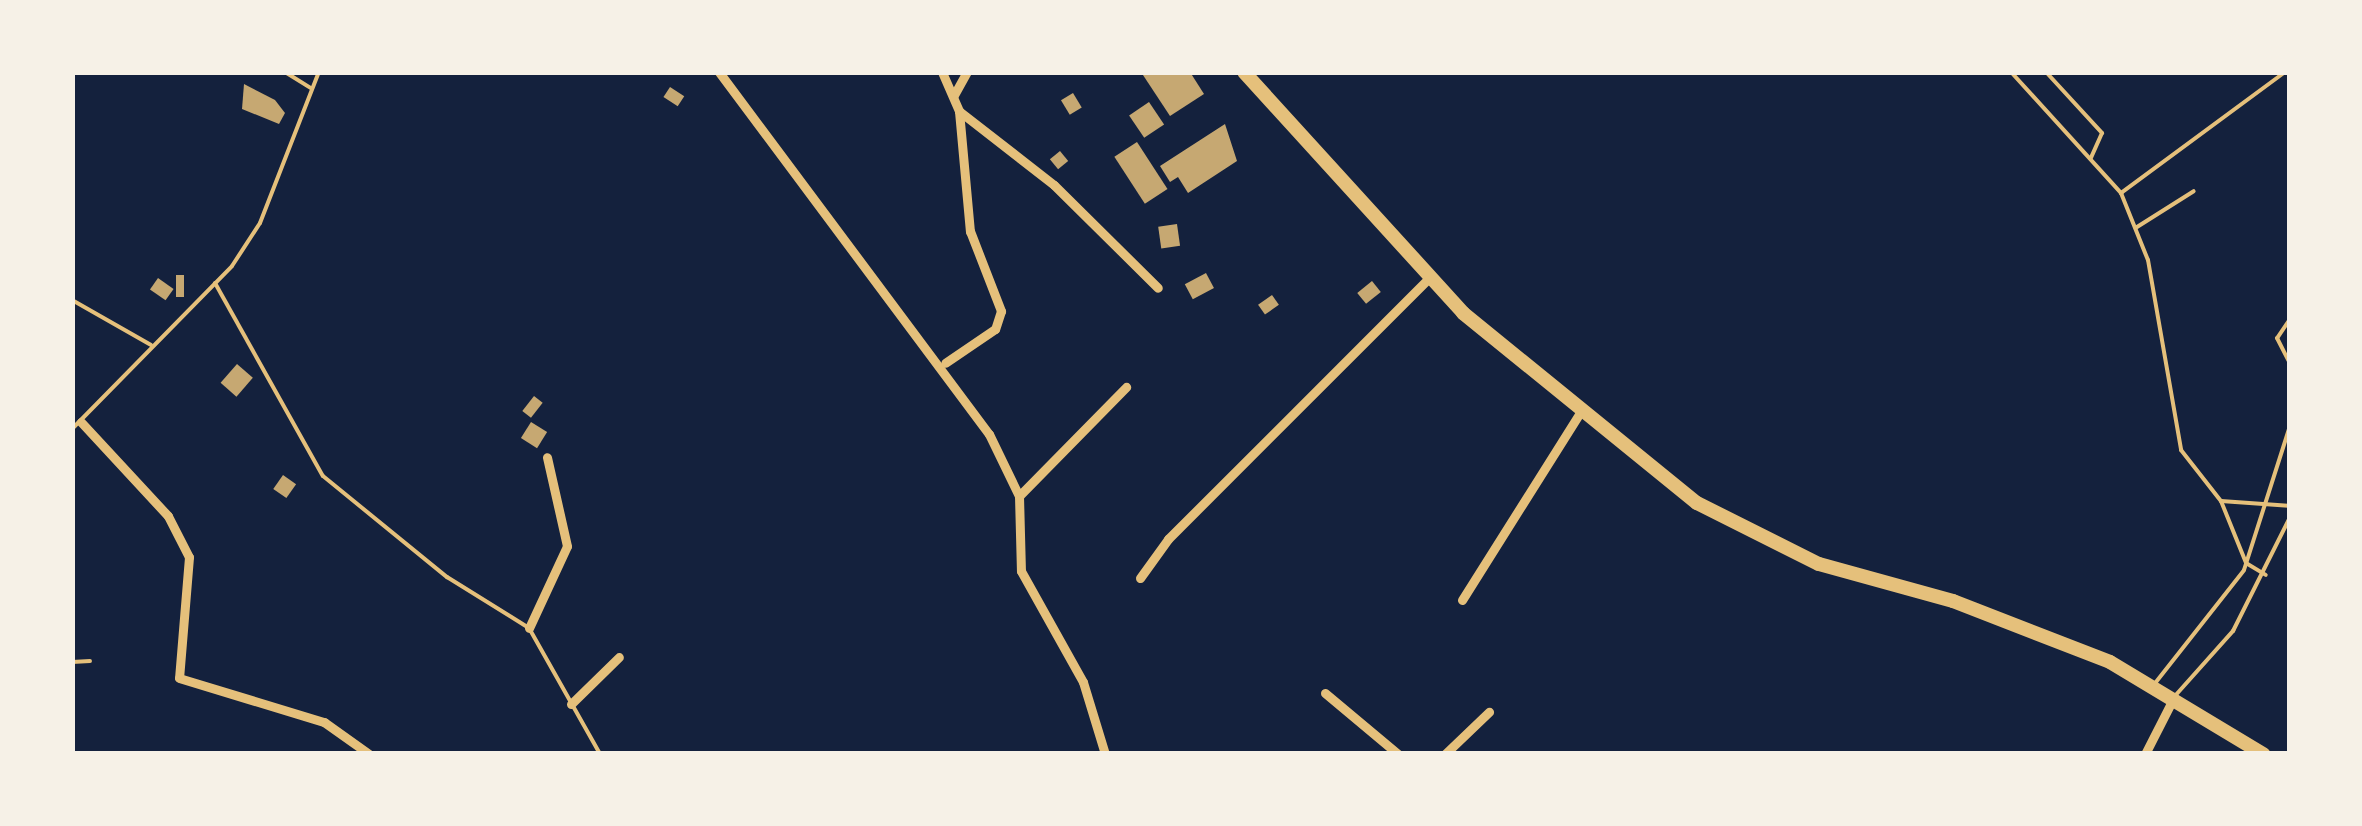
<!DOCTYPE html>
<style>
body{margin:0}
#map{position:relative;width:2362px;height:826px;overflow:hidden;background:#14213d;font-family:Commissioner,sans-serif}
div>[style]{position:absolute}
.building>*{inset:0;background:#c6a872;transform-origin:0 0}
.service>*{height:4px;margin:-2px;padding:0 2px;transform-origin:2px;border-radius:2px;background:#e5c07b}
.minor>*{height:9px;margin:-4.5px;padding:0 4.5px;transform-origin:4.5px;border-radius:4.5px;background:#e5c07b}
.trunk>*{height:14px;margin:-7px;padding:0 7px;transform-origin:7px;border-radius:7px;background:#e5c07b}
span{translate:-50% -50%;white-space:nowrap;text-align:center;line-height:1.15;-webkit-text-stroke:9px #f6f1e7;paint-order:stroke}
.frame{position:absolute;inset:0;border:75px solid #f6f1e7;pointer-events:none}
</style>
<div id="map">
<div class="building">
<i style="clip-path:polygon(1141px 72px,1190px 72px,1204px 94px,1170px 116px)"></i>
<i style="clip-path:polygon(244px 84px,275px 100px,285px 113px,279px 124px,242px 109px)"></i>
<i style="left:670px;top:87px;width:17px;height:12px;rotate:33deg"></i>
<i style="left:1073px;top:93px;width:17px;height:14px;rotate:59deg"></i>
<i style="left:1149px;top:102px;width:27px;height:24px;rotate:56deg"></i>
<i style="clip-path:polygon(1225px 124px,1237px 161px,1188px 193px,1178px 177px,1170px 182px,1160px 166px)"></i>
<i style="left:1137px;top:142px;width:56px;height:27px;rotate:57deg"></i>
<i style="left:1060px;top:151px;width:13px;height:13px;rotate:51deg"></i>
<i style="left:1177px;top:224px;width:22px;height:19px;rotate:82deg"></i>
<i style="left:1206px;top:273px;width:17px;height:24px;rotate:62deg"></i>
<i style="left:176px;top:275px;width:8px;height:22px"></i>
<i style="left:158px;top:278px;width:19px;height:14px;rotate:35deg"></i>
<i style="left:1372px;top:281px;width:14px;height:19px;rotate:51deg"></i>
<i style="left:1272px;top:295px;width:12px;height:17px;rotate:55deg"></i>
<i style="left:237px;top:364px;width:21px;height:25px;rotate:41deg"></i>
<i style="left:534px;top:396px;width:11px;height:19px;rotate:38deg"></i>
<i style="left:531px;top:422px;width:19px;height:19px;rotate:32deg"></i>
<i style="left:283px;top:475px;width:16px;height:17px;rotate:35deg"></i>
</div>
<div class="service">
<i style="left:285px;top:72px;width:31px;rotate:32deg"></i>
<i style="left:2011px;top:72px;width:164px;rotate:47.7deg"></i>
<i style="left:2046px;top:72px;width:83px;rotate:47.4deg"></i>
<i style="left:2102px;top:133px;width:27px;rotate:114deg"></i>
<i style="left:2285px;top:72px;width:204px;rotate:143.6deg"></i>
<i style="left:2121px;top:193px;width:72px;rotate:68.1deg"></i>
<i style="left:2148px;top:260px;width:193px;rotate:80.1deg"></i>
<i style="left:2181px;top:450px;width:65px;rotate:51.9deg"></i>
<i style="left:2221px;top:501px;width:69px;rotate:4.1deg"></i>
<i style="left:2137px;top:227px;width:67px;rotate:-32.3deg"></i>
<i style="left:215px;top:283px;width:221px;rotate:60.8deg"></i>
<i style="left:323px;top:476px;width:160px;rotate:39.2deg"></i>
<i style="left:447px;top:577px;width:97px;rotate:31.9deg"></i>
<i style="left:529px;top:628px;width:145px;rotate:60.6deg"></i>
<i style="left:72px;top:300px;width:91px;rotate:29.7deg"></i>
<i style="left:2290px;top:319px;width:23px;rotate:124deg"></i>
<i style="left:2277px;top:338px;width:28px;rotate:63deg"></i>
<i style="left:72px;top:429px;width:228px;rotate:-45.5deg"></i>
<i style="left:232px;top:266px;width:51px;rotate:-56.9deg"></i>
<i style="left:260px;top:223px;width:162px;rotate:-68.7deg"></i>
<i style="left:2221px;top:501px;width:67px;rotate:68deg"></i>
<i style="left:2246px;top:563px;width:23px;rotate:31deg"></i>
<i style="left:72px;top:662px;width:18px;rotate:-3deg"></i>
<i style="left:2156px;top:682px;width:142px;rotate:-51.8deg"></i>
<i style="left:2244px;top:570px;width:151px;rotate:-72.3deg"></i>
<i style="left:2174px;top:697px;width:89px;rotate:-48.2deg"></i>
<i style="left:2233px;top:631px;width:127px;rotate:-63.4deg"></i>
</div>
<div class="minor">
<i style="left:719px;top:72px;width:452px;rotate:53.3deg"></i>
<i style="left:989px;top:434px;width:69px;rotate:64.2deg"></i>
<i style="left:1019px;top:496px;width:75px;rotate:88.5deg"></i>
<i style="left:1021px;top:571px;width:127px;rotate:60.8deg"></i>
<i style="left:1083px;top:682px;width:75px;rotate:73deg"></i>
<i style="left:942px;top:72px;width:43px;rotate:66.4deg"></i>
<i style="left:959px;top:111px;width:121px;rotate:84.8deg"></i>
<i style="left:970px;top:231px;width:86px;rotate:68.8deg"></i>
<i style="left:1001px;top:311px;width:19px;rotate:108deg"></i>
<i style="left:995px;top:329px;width:60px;rotate:145.8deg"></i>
<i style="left:954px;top:95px;width:26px;rotate:-61deg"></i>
<i style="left:959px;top:111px;width:120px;rotate:37.9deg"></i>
<i style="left:1054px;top:185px;width:146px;rotate:44.7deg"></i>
<i style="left:81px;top:422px;width:128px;rotate:47.2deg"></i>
<i style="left:168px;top:516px;width:46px;rotate:62.9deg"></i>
<i style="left:189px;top:557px;width:121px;rotate:94.7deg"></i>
<i style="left:179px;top:678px;width:152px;rotate:16.9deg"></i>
<i style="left:324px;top:722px;width:55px;rotate:35.4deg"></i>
<i style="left:1019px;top:496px;width:153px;rotate:-45.5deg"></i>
<i style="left:1140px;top:578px;width:48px;rotate:-54.3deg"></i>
<i style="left:1168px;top:539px;width:368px;rotate:-45deg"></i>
<i style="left:1462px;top:600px;width:220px;rotate:-57.8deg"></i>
<i style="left:529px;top:628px;width:90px;rotate:-65.1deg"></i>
<i style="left:567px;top:546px;width:91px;rotate:-102.7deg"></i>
<i style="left:1325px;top:693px;width:95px;rotate:39.9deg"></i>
<i style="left:571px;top:704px;width:67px;rotate:-44.4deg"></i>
<i style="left:1445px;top:754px;width:61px;rotate:-43.7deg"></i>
<i style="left:2145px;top:754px;width:64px;rotate:-63deg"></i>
</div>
<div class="trunk">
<i style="left:1244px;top:72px;width:326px;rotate:47.7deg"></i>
<i style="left:1463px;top:313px;width:301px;rotate:39.1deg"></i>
<i style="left:1697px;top:503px;width:136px;rotate:26.6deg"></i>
<i style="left:1819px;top:564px;width:139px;rotate:15.4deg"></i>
<i style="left:1953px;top:601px;width:168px;rotate:21.2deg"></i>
<i style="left:2110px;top:662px;width:179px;rotate:31deg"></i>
</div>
<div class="frame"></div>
</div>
